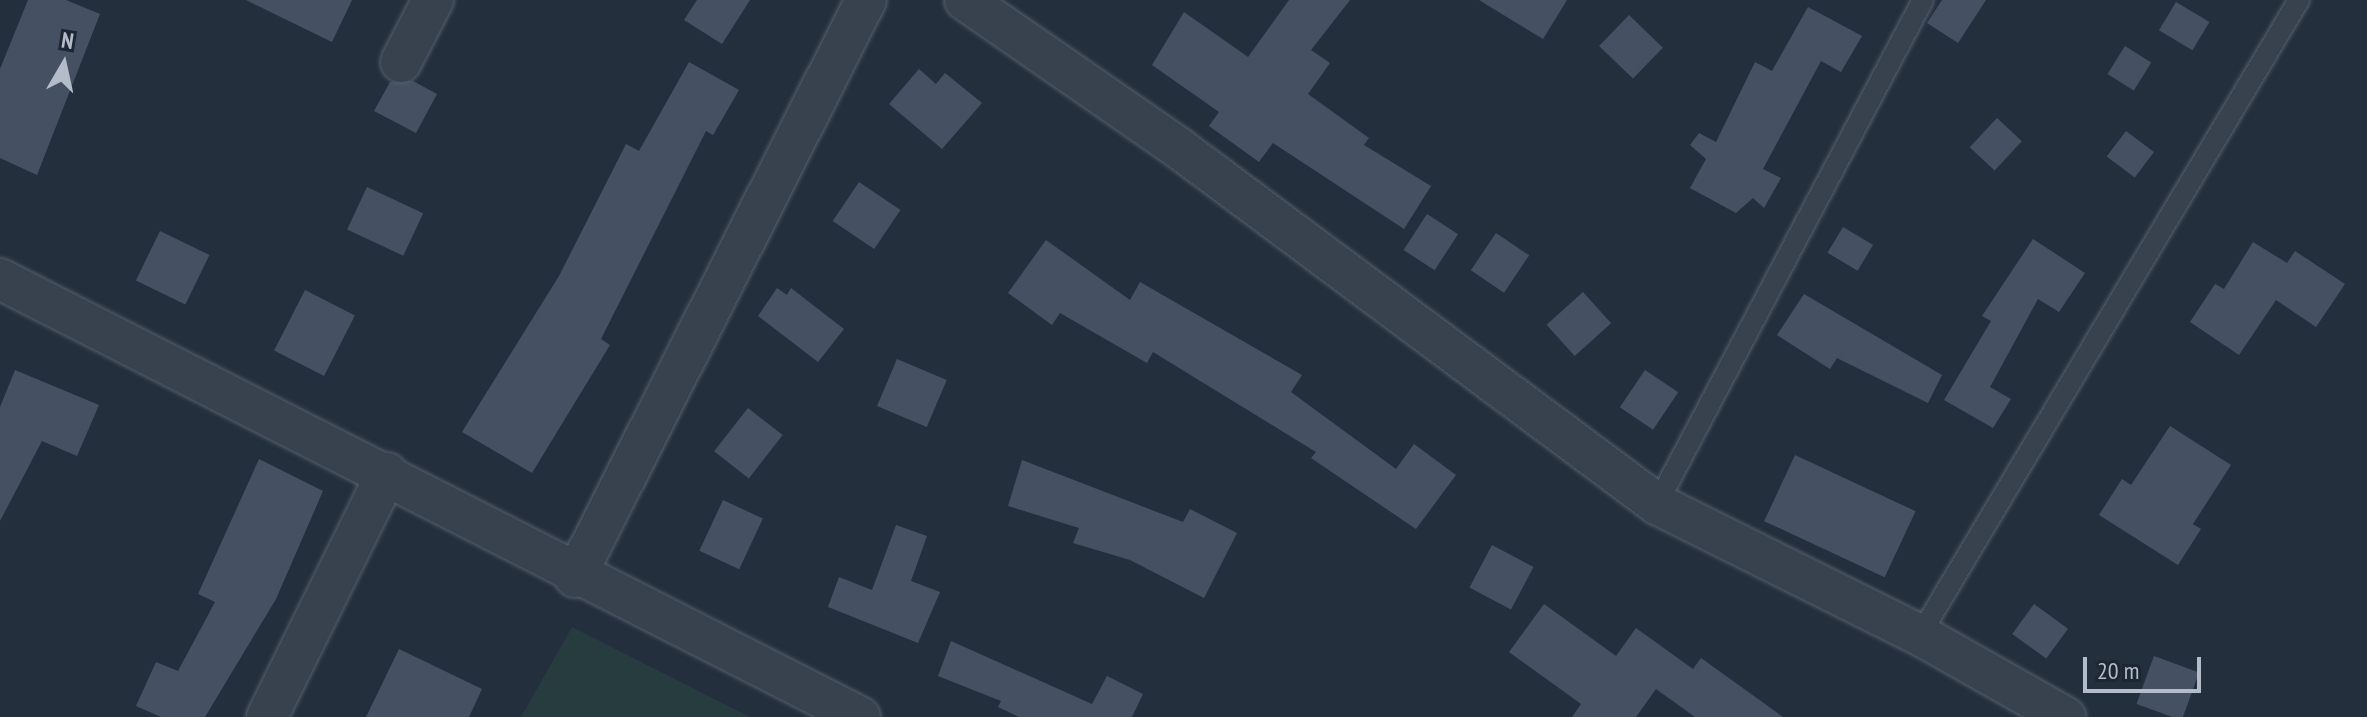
<!DOCTYPE html>
<style>
body{margin:0}
#map{position:relative;width:2367px;height:717px;overflow:hidden;background:#242f3e;font-family:"PT Sans Narrow",sans-serif}
div>[style]{position:absolute}
.green>*{inset:0;background:#263c3f}
.building>*{inset:0;background:#455162;transform-origin:0 0}
.roads{filter:drop-shadow(0 0 2px #565f6c) drop-shadow(0 0 2px #565f6c)}
.service>*{height:20px;margin:-10px;padding:0 10px;transform-origin:10px;border-radius:10px;background:#38414e}
.minor>*{height:40px;margin:-20px;padding:0 20px;transform-origin:20px;border-radius:20px;background:#38414e}
span{translate:-50% -50%;white-space:nowrap;text-align:center;line-height:1.15;-webkit-text-stroke:6px #1d2633;paint-order:stroke}
.north{position:absolute;left:24px;top:24px;width:80px;height:80px;-webkit-text-stroke:6px #1d2633;paint-order:stroke;rotate:9deg;font-size:22px;font-weight:700;line-height:32px;text-align:center;color:#b4bcc9}
.north::after{content:'';display:block;margin:auto;width:28px;height:36px;background:#b4bcc9;clip-path:polygon(50% 0,100% 100%,50% 72%,0 100%)}
.scale{position:absolute;left:2083px;top:657px;width:118px;height:36px;box-sizing:border-box;border:4px solid #b4bcc9;border-top:0;padding-left:10px;font-size:24px;line-height:28px;white-space:nowrap;color:#b4bcc9;-webkit-text-stroke:6px #1d2633;paint-order:stroke}
</style>
<div id="map">
<div class="green">
<i style="clip-path:polygon(572px 627px,750px 717px,521px 717px)"></i>
</div>
<div class="building">
<i style="clip-path:polygon(28px 0,66px 0,100px 14px,37px 175px,0 158px,0 69px)"></i>
<i style="clip-path:polygon(246px 0,352px 0,332px 42px)"></i>
<i style="clip-path:polygon(697px 0,750px 0,722px 44px,684px 20px)"></i>
<i style="clip-path:polygon(1289px 0,1350px 0,1311px 50px,1330px 63px,1308px 94px,1369px 138px,1364px 145px,1431px 186px,1404px 229px,1273px 143px,1259px 162px,1209px 126px,1219px 112px,1152px 65px,1184px 12px,1248px 57px)"></i>
<i style="clip-path:polygon(1479px 0,1567px 0,1543px 39px)"></i>
<i style="clip-path:polygon(1942px 0,1986px 0,1958px 43px,1927px 23px)"></i>
<i style="left:2176px;top:2px;width:39px;height:33px;rotate:31deg"></i>
<i style="clip-path:polygon(1808px 7px,1862px 36px,1841px 72px,1821px 61px,1763px 169px,1781px 178px,1764px 208px,1753px 198px,1736px 213px,1690px 188px,1706px 159px,1690px 145px,1699px 133px,1716px 142px,1755px 62px,1772px 71px)"></i>
<i style="left:1629px;top:15px;width:47px;height:43px;rotate:44deg"></i>
<i style="left:2125px;top:46px;width:31px;height:33px;rotate:32deg"></i>
<i style="clip-path:polygon(689px 62px,739px 90px,713px 135px,706px 131px,601px 339px,610px 345px,532px 473px,462px 432px,559px 276px,626px 144px,639px 151px)"></i>
<i style="clip-path:polygon(919px 69px,936px 84px,945px 73px,982px 103px,942px 149px,889px 104px)"></i>
<i style="clip-path:polygon(413px 81px,437px 94px,416px 133px,374px 111px,390px 82px)"></i>
<i style="left:1997px;top:118px;width:34px;height:40px;rotate:43deg"></i>
<i style="left:2126px;top:131px;width:35px;height:32px;rotate:37deg"></i>
<i style="left:859px;top:182px;width:50px;height:47px;rotate:34deg"></i>
<i style="left:367px;top:187px;width:62px;height:47px;rotate:25deg"></i>
<i style="left:1427px;top:214px;width:37px;height:43px;rotate:33deg"></i>
<i style="left:1843px;top:227px;width:35px;height:30px;rotate:31deg"></i>
<i style="left:160px;top:231px;width:55px;height:55px;rotate:26deg"></i>
<i style="left:1496px;top:233px;width:40px;height:45px;rotate:34deg"></i>
<i style="clip-path:polygon(2033px 239px,2085px 273px,2059px 312px,2038px 299px,1990px 387px,2011px 399px,1993px 428px,1944px 400px,1991px 321px,1982px 316px)"></i>
<i style="clip-path:polygon(1046px 240px,1130px 300px,1140px 282px,1302px 375px,1291px 392px,1396px 469px,1414px 444px,1456px 475px,1416px 529px,1311px 458px,1316px 452px,1153px 352px,1147px 363px,1060px 313px,1052px 325px,1008px 293px)"></i>
<i style="clip-path:polygon(2253px 242px,2287px 263px,2295px 251px,2345px 284px,2316px 327px,2276px 300px,2239px 355px,2190px 322px,2215px 284px,2224px 289px)"></i>
<i style="clip-path:polygon(777px 288px,787px 295px,791px 288px,844px 329px,818px 362px,758px 316px)"></i>
<i style="left:305px;top:290px;width:56px;height:68px;rotate:27deg"></i>
<i style="left:1583px;top:292px;width:42px;height:49px;rotate:48deg"></i>
<i style="clip-path:polygon(1804px 294px,1942px 375px,1928px 403px,1837px 358px,1830px 369px,1777px 335px)"></i>
<i style="left:897px;top:359px;width:54px;height:51px;rotate:23deg"></i>
<i style="clip-path:polygon(15px 370px,99px 405px,77px 456px,42px 441px,0 521px,0 407px)"></i>
<i style="left:1645px;top:370px;width:40px;height:45px;rotate:34deg"></i>
<i style="left:748px;top:408px;width:44px;height:55px;rotate:38deg"></i>
<i style="clip-path:polygon(2170px 426px,2231px 465px,2193px 524px,2201px 529px,2178px 565px,2099px 515px,2122px 479px,2131px 485px)"></i>
<i style="left:1795px;top:455px;width:133px;height:73px;rotate:25deg"></i>
<i style="clip-path:polygon(259px 459px,323px 491px,276px 599px,205px 717px,161px 717px,136px 706px,156px 662px,178px 671px,215px 602px,198px 594px)"></i>
<i style="clip-path:polygon(1022px 460px,1183px 522px,1190px 509px,1237px 533px,1204px 598px,1130px 560px,1073px 543px,1079px 528px,1008px 506px)"></i>
<i style="left:723px;top:500px;width:44px;height:56px;rotate:25deg"></i>
<i style="clip-path:polygon(896px 525px,927px 536px,911px 581px,940px 592px,918px 643px,828px 607px,839px 577px,872px 590px)"></i>
<i style="left:1492px;top:545px;width:47px;height:48px;rotate:28deg"></i>
<i style="clip-path:polygon(1544px 604px,1616px 656px,1636px 628px,1693px 669px,1701px 658px,1783px 717px,1695px 717px,1656px 689px,1636px 717px,1572px 717px,1581px 704px,1509px 652px)"></i>
<i style="left:2034px;top:604px;width:42px;height:37px;rotate:36deg"></i>
<i style="clip-path:polygon(951px 641px,1092px 704px,1107px 676px,1143px 694px,1132px 717px,1019px 717px,998px 707px,1001px 701px,938px 676px)"></i>
<i style="clip-path:polygon(399px 649px,482px 689px,469px 717px,366px 717px)"></i>
<i style="left:2154px;top:656px;width:48px;height:51px;rotate:20deg"></i>
</div>
<div class="roads">
<div class="service">
<i style="left:1657px;top:504px;width:570px;rotate:-62.18deg"></i>
<i style="left:1920px;top:635px;width:740px;rotate:-59.17deg"></i>
</div>
<div class="minor">
<i style="left:965px;top:0;width:262px;rotate:34.7deg"></i>
<i style="left:1180px;top:149px;width:595px;rotate:36.66deg"></i>
<i style="left:1657px;top:504px;width:294px;rotate:26.5deg"></i>
<i style="left:1920px;top:635px;width:167px;rotate:29.5deg"></i>
<i style="left:401px;top:62px;width:70px;rotate:-62.7deg"></i>
<i style="left:0;top:279px;width:965px;rotate:26.99deg"></i>
<i style="left:575px;top:577px;width:646px;rotate:-63.24deg"></i>
<i style="left:267px;top:717px;width:272px;rotate:-63.8deg"></i>
</div>
</div>
<div class="north">N</div>
<div class="scale">20 m</div>
</div>
